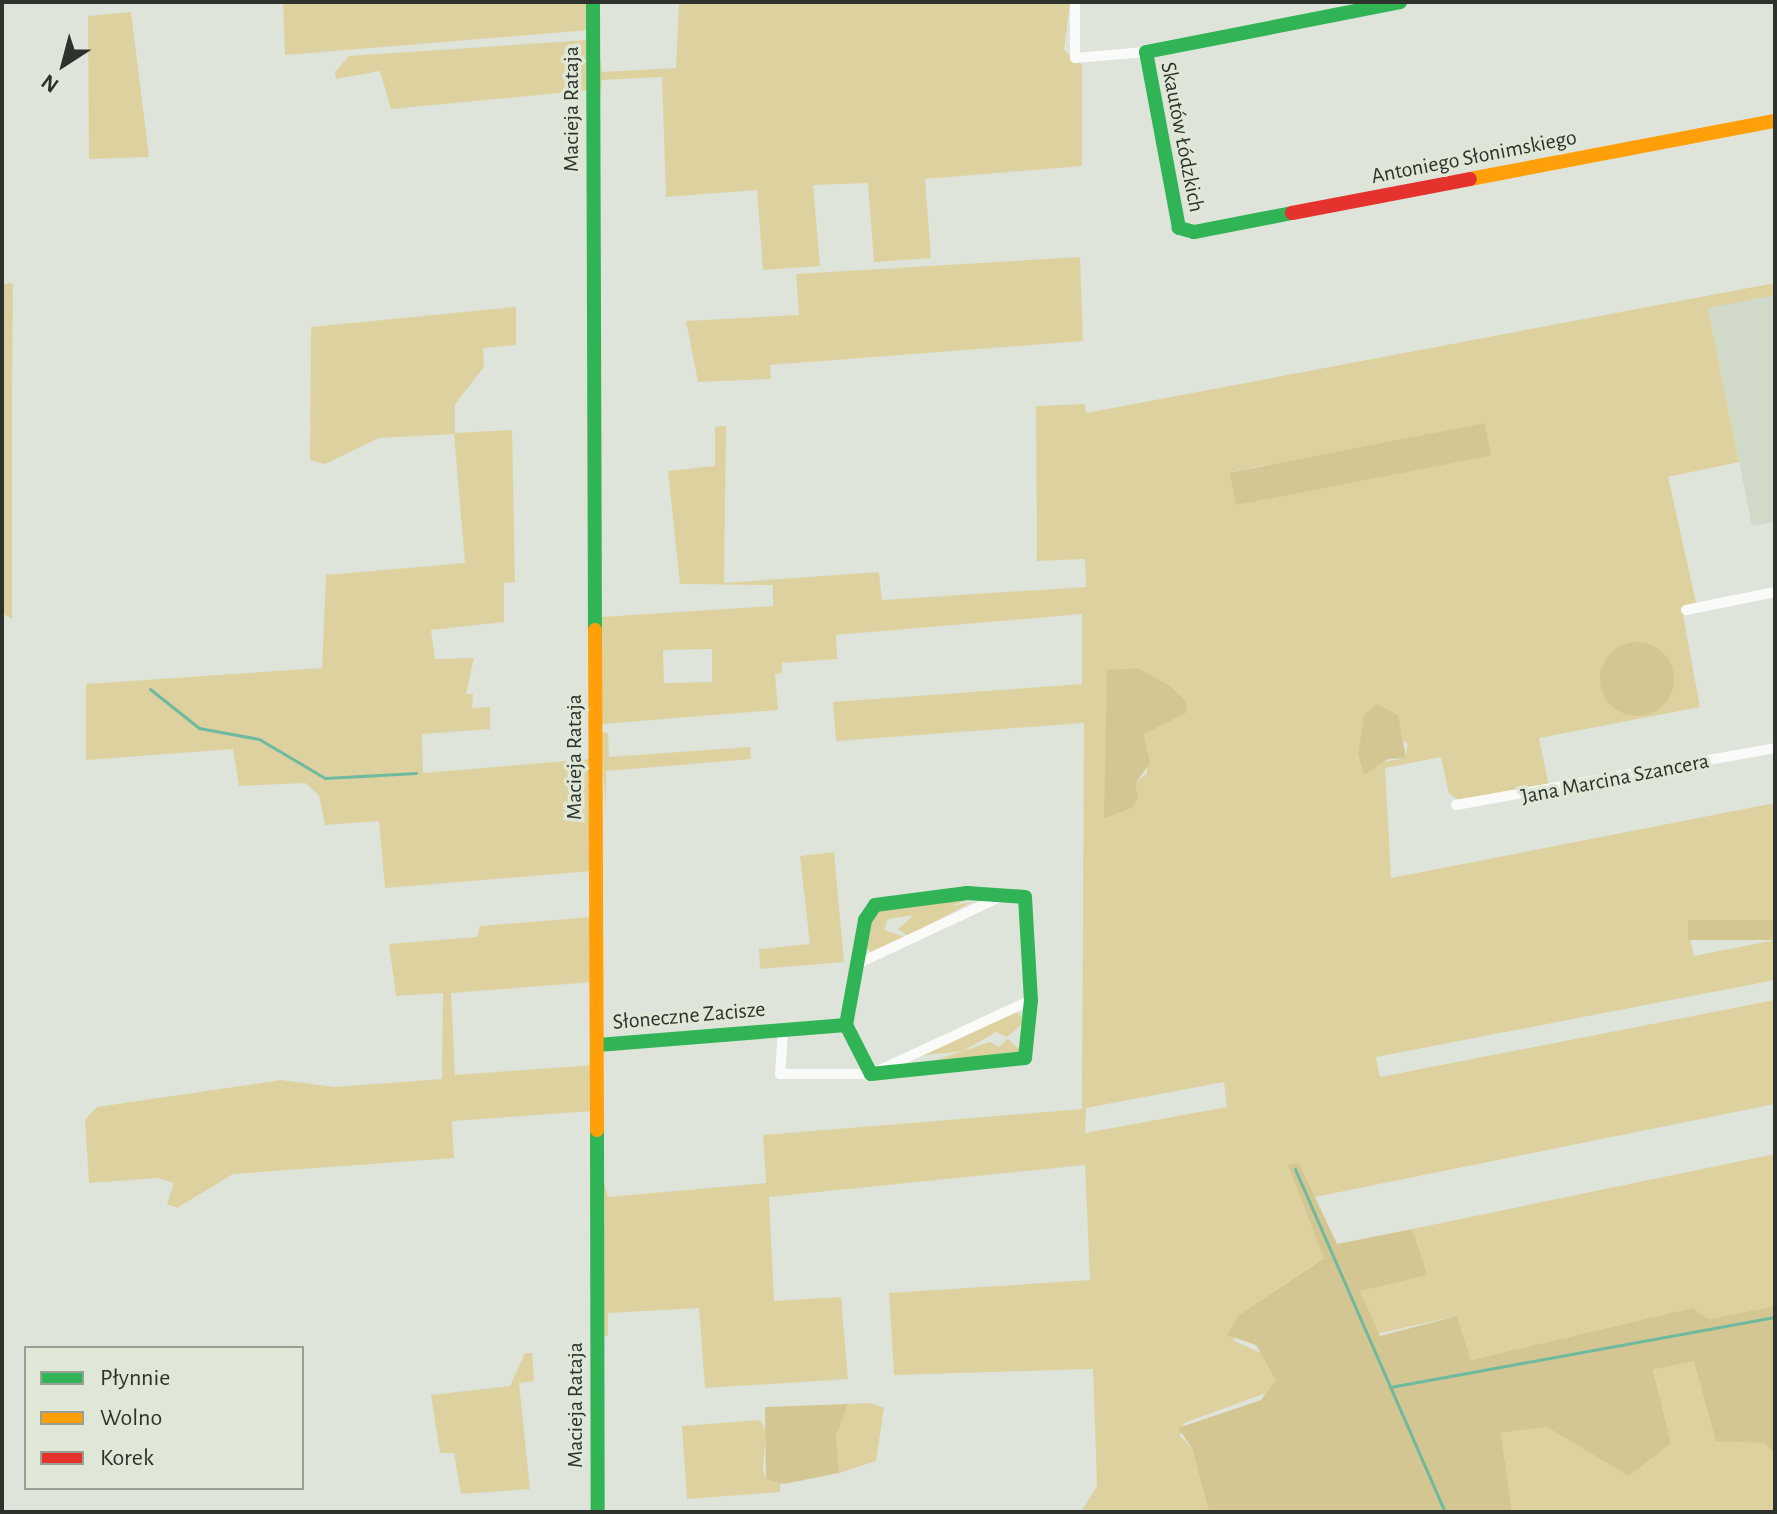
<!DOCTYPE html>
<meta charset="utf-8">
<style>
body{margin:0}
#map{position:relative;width:1777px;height:1514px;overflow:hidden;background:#dfe4da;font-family:"Alegreya Sans",sans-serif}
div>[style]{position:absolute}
.built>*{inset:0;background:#d1dac9}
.green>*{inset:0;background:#ded1a0}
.forest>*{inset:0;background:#d3c692;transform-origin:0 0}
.round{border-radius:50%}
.stream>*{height:3px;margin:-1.5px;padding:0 1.5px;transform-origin:1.5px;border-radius:1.5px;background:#6fba9e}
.street>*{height:10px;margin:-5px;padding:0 5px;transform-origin:5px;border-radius:5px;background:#fafbf9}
.fast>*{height:14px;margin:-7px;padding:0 7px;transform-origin:7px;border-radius:7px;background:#30b455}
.slow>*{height:14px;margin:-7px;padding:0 7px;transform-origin:7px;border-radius:7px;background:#ff9f0a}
.jam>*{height:14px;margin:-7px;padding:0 7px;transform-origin:7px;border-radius:7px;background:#e5322d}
span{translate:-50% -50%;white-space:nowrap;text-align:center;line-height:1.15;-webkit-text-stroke:7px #dfe7d7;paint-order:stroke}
.street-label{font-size:22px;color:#2e322c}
.frame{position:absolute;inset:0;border:4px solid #2e322c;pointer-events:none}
.legend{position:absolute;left:24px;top:1346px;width:280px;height:144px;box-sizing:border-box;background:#dfe7d7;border:2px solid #989f93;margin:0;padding:10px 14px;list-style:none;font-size:24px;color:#2e322c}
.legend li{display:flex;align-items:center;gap:16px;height:40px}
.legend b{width:40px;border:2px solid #989f93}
.north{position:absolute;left:24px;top:24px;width:80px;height:80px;-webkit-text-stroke:6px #dfe7d7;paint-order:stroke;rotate:216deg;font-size:22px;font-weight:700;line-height:32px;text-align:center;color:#2e322c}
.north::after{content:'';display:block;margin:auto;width:28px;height:36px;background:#2e322c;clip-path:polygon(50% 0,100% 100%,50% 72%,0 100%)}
</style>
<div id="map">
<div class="built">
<i style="clip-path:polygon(1775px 295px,1775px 522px,1752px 526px,1708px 307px)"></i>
</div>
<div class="green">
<i style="clip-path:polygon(283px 2px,590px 2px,590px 30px,285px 55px)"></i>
<i style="clip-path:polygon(679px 2px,1070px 2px,1064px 50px,1082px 65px,1082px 166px,925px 179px,931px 258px,874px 262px,868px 183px,813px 185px,820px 266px,763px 270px,757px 190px,666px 197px,662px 77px,602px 80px,598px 115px,597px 36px,602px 72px,676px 68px)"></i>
<i style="clip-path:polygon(131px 12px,149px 157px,89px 159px,88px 16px)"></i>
<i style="clip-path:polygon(588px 40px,591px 90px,391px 109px,380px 71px,336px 79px,335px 72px,349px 56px)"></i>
<i style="clip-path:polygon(1080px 257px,1083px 341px,770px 365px,771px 379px,698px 382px,686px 321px,799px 315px,796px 274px)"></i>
<i style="clip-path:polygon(13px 283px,12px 387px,12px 619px,2px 613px,2px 284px)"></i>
<i style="clip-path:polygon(evenodd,1775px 283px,1775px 295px,1708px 308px,1739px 462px,1668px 477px,1696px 603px,1683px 615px,1700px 707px,1539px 738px,1549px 785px,1465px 803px,1449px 794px,1441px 757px,1385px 768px,1391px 878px,1775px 803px,1775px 920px,1690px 938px,1694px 956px,1775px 940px,1775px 980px,1376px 1057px,1380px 1077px,1775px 1000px,1775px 1104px,1315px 1197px,1299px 1163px,1289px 1166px,1325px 1257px,1239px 1315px,1234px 1341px,1268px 1356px,1276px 1380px,1269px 1392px,1184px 1423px,1180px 1436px,1192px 1448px,1209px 1512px,1081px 1512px,1097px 1486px,1093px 1369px,894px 1375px,889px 1293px,1090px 1280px,1085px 1165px,769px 1197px,774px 1301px,841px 1297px,848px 1379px,705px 1388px,699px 1308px,608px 1313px,608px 1336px,601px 1334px,602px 1175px,608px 1197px,766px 1183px,763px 1135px,1082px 1109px,1084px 723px,836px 741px,833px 702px,1082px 684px,1082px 614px,836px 635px,837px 659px,782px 663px,782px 673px,775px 674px,778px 710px,602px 724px,601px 617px,773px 606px,773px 585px,680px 584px,668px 471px,715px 466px,715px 427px,726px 426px,724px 583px,879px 572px,882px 600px,1086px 587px,1085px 559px,1037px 561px,1036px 406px,1085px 404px,1086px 413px,1775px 283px,1485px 424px,1491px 455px,1230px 472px,1485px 424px,1775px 283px,712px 649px,712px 682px,664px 683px,663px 650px,712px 649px,1775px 283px,1138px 668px,1187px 702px,1144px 734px,1147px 773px,1134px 784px,1132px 808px,1105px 819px,1107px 671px,1138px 668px,1775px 283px,1364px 716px,1408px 744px,1405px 758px,1379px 763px,1358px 753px,1364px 716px,1775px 283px,1224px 1082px,1227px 1107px,1085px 1133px,1086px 1108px,1224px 1082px)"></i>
<i style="clip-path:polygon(516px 307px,516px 345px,483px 348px,484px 367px,455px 404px,455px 433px,512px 430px,515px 582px,504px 583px,504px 622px,431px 630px,435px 659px,474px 658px,466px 694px,473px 694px,472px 708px,490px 707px,490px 729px,422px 734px,423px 773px,590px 759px,592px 871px,385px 888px,379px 821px,325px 825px,319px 795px,305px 783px,239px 786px,233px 749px,86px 760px,86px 684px,322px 668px,326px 575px,465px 563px,454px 434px,379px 438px,325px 464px,310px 460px,311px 327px)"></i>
<i style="clip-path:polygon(601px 732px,608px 733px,609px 757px,750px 747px,751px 759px,606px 771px,606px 812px)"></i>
<i style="clip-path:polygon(834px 852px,844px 962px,760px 969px,759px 949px,810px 944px,800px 856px)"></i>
<i style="clip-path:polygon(973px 897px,937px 912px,888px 919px,884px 930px,905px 937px,871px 952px,865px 946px,874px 911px)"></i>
<i style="clip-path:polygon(972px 902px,908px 936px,898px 929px,916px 913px)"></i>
<i style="clip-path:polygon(593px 917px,594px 982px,451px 993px,455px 1075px,593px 1065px,593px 1111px,452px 1121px,454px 1158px,233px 1174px,177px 1208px,167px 1204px,174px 1183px,158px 1178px,89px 1183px,85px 1120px,97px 1107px,281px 1080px,335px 1087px,442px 1079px,443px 993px,396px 996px,389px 944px,477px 937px,480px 926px)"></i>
<i style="clip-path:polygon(1016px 1012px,1026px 1021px,1007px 1037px,996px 1032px,963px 1051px,919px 1056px)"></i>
<i style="clip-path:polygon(1008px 1039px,1024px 1053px,921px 1065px,990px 1042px,999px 1047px)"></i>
<i style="clip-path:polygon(1775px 1154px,1775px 1306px,1709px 1319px,1692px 1308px,1471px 1360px,1457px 1316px,1376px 1334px,1359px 1290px,1428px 1275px,1412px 1229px)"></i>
<i style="clip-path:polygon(525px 1353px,532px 1353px,534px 1381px,519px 1383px,530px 1489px,461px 1494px,454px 1453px,440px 1453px,431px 1395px,510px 1386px)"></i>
<i style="clip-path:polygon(1694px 1361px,1775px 1454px,1775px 1512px,1512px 1512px,1501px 1433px,1548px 1427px,1629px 1475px,1671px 1443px,1653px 1370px)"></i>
<i style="clip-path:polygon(871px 1403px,884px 1408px,876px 1461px,839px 1473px,836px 1436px,848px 1404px)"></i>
<i style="clip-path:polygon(760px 1420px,766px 1432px,763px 1469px,766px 1479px,781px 1480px,780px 1492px,687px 1499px,682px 1426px)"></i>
</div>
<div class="forest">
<i style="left:1485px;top:423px;width:33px;height:260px;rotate:79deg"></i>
<i class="round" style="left:1600px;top:642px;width:74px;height:74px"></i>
<i style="clip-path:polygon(1138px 668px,1170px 686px,1187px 702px,1186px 713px,1144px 734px,1150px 763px,1135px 784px,1138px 798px,1132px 808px,1104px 819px,1107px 670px)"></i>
<i style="clip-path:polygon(1377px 704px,1398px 715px,1406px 758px,1388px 759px,1364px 775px,1358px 753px,1364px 715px)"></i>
<i style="left:1775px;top:920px;width:20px;height:87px;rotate:90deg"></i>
<i style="clip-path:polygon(1299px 1163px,1337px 1244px,1412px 1229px,1428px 1275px,1360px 1291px,1380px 1336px,1457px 1316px,1471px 1360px,1692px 1308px,1709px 1319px,1775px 1306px,1775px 1454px,1764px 1443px,1716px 1441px,1694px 1361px,1653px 1370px,1671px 1443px,1629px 1476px,1547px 1427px,1501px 1433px,1512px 1512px,1209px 1512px,1192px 1448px,1178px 1428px,1261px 1400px,1276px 1380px,1256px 1345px,1227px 1335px,1239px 1315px,1324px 1258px,1288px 1165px)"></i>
<i style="clip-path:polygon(848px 1404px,836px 1436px,839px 1473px,784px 1484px,766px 1479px,765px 1407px)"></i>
</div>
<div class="stream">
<i style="left:150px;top:689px;width:63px;rotate:38.5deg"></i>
<i style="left:199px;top:728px;width:61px;rotate:10.4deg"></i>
<i style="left:259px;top:739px;width:77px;rotate:30.6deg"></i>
<i style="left:325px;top:778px;width:91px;rotate:-3.1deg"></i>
<i style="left:1295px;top:1169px;width:374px;rotate:66.4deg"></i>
<i style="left:1390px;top:1387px;width:391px;rotate:-10.3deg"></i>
</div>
<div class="street">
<i style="left:1075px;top:2px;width:56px;rotate:90deg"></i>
<i style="left:1075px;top:58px;width:71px;rotate:-4.8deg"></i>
<i style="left:1686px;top:610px;width:91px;rotate:-11.4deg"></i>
<i style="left:1456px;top:805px;width:324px;rotate:-10.1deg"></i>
<i style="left:857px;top:964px;width:158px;rotate:-25.1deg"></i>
<i style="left:783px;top:1030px;width:44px;rotate:93.9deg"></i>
<i style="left:780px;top:1074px;width:91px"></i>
<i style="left:871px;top:1074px;width:176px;rotate:-24.8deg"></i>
</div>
<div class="fast">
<i style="left:593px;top:2px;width:628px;rotate:89.82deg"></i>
<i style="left:1292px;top:213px;width:100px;rotate:169deg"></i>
<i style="left:1194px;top:232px;width:16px;rotate:-165deg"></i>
<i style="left:1179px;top:228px;width:179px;rotate:-100.6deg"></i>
<i style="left:1146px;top:52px;width:259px;rotate:-11.1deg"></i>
<i style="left:598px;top:1045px;width:249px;rotate:-4.6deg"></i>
<i style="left:846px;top:1025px;width:107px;rotate:-79.7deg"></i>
<i style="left:865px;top:920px;width:18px;rotate:-56deg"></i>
<i style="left:875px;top:905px;width:93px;rotate:-7.4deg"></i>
<i style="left:967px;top:893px;width:58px;rotate:3.9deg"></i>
<i style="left:1025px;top:897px;width:103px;rotate:86.7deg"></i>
<i style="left:1031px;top:1000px;width:58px;rotate:95.9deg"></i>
<i style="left:1025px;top:1058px;width:155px;rotate:174.1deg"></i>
<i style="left:871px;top:1074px;width:55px;rotate:-117deg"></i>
<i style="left:597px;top:1130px;width:382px;rotate:89.9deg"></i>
</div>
<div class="slow">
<i style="left:1470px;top:179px;width:310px;rotate:-10.8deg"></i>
<i style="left:595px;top:630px;width:500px;rotate:89.77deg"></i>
</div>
<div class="jam">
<i style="left:1292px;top:213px;width:181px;rotate:-10.8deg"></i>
</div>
<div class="street-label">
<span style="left:572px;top:109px;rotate:-90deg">Macieja Rataja</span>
<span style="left:1182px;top:137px;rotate:79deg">Skautów Łódzkich</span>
<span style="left:1474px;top:157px;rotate:-11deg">Antoniego Słonimskiego</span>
<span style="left:575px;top:757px;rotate:-90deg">Macieja Rataja</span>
<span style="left:1615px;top:779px;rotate:-11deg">Jana Marcina Szancera</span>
<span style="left:689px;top:1016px;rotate:-5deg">Słoneczne Zacisze</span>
<span style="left:576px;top:1405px;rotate:-90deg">Macieja Rataja</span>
</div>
<div class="frame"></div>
<ul class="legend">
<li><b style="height:10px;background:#30b455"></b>Płynnie</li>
<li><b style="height:10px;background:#ff9f0a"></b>Wolno</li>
<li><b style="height:10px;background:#e5322d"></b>Korek</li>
</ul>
<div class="north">N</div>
</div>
